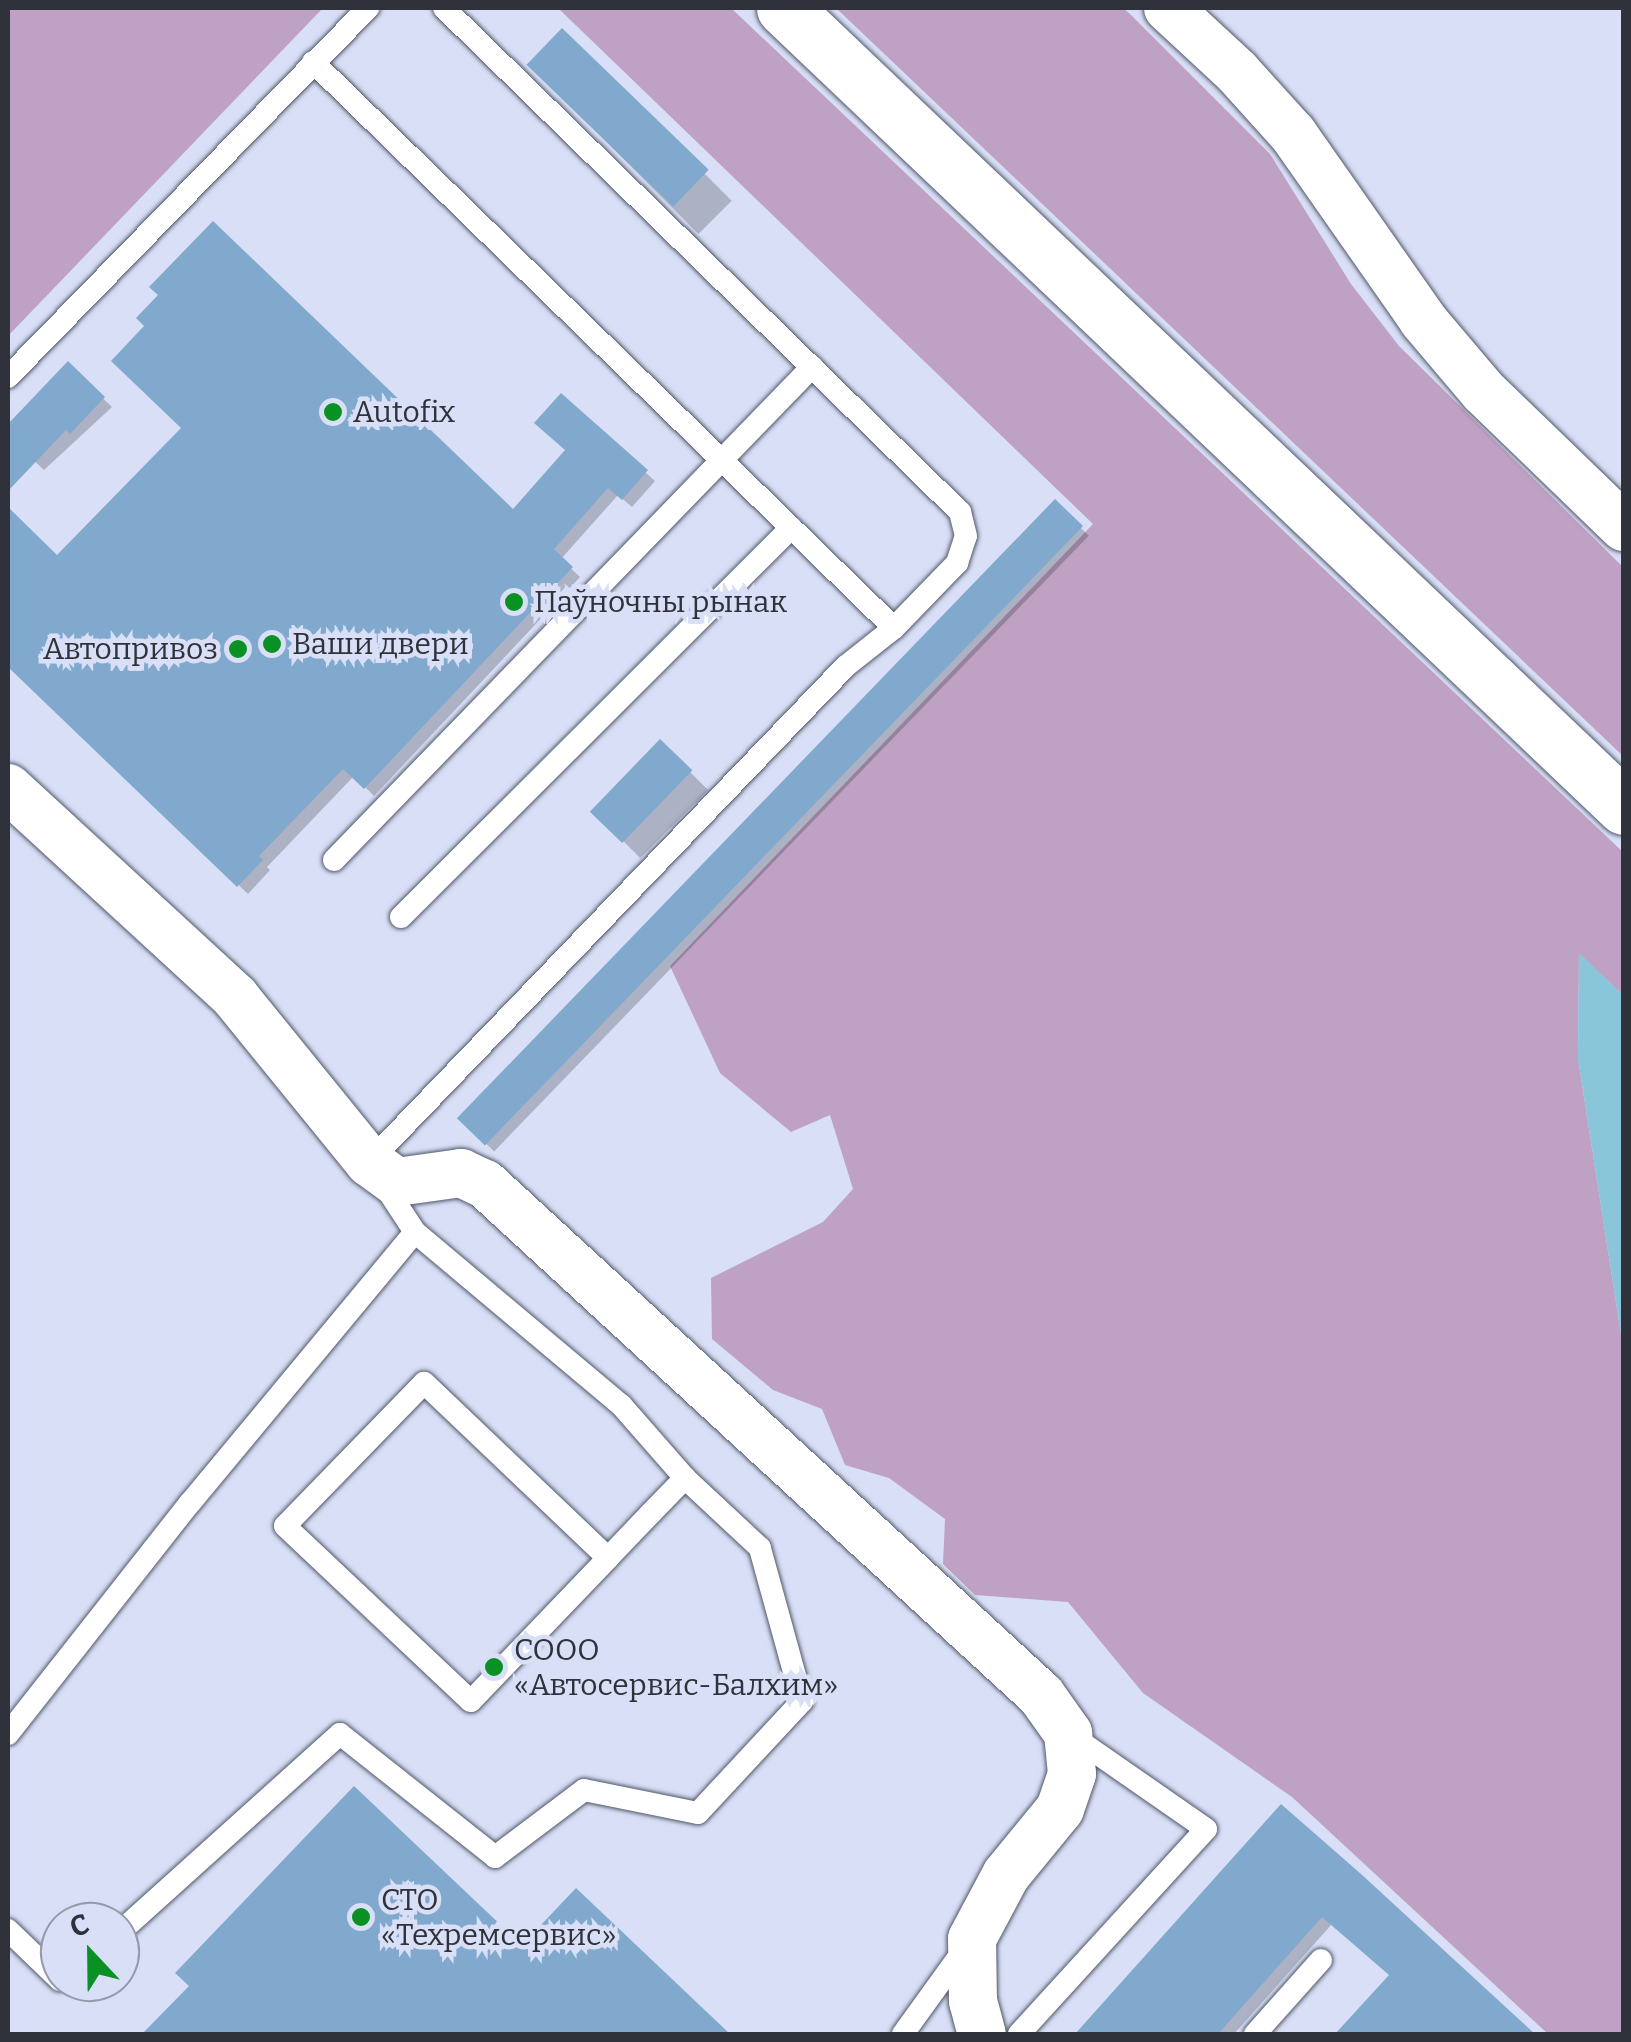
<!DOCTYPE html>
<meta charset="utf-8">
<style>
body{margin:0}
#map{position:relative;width:1631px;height:2042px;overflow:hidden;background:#d8dff6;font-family:Bitter,serif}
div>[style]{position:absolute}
.green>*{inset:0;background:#bfa2c3}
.water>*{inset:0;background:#89c6da}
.shadow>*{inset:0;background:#0003;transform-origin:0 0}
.building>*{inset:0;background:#80a9cd;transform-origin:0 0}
.roads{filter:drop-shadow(0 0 2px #51576a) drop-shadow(0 0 2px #51576a)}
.lane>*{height:22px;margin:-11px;padding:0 11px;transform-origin:11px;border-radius:11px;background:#fff}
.street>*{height:48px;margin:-24px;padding:0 24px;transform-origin:24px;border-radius:24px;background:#fff}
.primary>*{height:55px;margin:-27.5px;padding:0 27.5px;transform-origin:27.5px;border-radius:27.5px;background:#fff}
.dots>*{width:28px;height:28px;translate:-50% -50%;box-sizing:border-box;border:5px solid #d8dff6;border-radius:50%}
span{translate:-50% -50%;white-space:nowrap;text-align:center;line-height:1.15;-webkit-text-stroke:9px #d8dff6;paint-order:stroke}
.poi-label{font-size:30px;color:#2f323a}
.left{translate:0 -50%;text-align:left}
.right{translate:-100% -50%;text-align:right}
.frame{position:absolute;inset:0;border:10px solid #2f323a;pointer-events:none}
.north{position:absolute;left:40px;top:1902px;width:100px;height:100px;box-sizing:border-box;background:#d8dff6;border:2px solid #949aab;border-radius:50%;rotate:338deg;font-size:28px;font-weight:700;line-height:40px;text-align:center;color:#2f323a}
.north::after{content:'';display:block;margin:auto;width:35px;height:45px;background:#099123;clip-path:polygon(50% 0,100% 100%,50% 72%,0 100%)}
</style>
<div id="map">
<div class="green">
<i style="clip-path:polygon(8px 8px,323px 8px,8px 336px)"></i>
<i style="clip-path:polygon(558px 8px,731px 8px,1623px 852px,1623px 995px,1579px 954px,1578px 1058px,1623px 1347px,1623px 2034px,1548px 2034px,1292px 1797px,1143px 1693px,1068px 1602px,975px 1595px,943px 1564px,945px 1519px,889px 1478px,845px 1465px,822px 1409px,773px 1390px,712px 1339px,711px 1278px,823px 1222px,853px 1189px,830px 1115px,791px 1132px,720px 1073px,670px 966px,1093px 524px)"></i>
<i style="clip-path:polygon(836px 8px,1123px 8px,1129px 13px,1270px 154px,1351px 284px,1399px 346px,1623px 567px,1623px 756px)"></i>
</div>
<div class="water">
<i style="clip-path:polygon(1579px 953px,1623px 995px,1623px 1347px,1578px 1058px)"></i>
</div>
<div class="shadow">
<i style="left:562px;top:31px;width:240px;height:47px;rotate:45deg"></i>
<i style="clip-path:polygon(68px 365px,112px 407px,44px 470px,8px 436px,8px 428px)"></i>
<i style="clip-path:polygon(561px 396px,655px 481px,632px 507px,618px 495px,561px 559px,580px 577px,374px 796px,354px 776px,267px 867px,270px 870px,248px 894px,8px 665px,8px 594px,17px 584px,8px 575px,8px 511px,57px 558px,513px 512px,567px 451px)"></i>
<i style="left:1055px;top:503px;width:47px;height:856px;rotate:44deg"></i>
<i style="left:660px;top:742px;width:68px;height:96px;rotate:45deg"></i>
<i style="clip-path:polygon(1282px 1807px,1513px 2018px,1498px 2034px,1338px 2034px,1392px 1975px,1332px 1924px,1234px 2034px,1079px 2034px)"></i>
<i style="clip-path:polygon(576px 1892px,726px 2034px,146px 2034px,192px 1986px,522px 1949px)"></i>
</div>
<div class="building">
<i style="left:562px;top:28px;width:204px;height:51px;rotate:44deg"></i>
<i style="clip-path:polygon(213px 221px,513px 509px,565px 450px,534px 423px,561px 393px,648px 470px,622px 500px,608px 488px,554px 549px,573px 567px,364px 789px,343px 769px,259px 856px,263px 860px,237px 887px,8px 667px,8px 507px,57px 555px,181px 428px,111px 361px,144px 326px,136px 318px,158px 295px,149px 287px)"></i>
<i style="clip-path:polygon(68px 361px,105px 397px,70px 434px,66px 430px,8px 491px,8px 424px)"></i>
<i style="left:1055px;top:499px;width:39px;height:861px;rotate:44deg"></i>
<i style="left:660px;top:739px;width:45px;height:101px;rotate:44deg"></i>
<i style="clip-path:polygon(354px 1786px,522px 1945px,576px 1888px,730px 2034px,142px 2034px,189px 1986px,175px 1973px)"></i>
<i style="clip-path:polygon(1281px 1804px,1361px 1874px,1535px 2034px,1335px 2034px,1389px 1975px,1322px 1917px,1218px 2034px,1075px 2034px)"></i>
</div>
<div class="roads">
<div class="lane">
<i style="left:313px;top:62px;width:811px;rotate:44.25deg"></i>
<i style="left:8px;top:377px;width:516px;rotate:-45.71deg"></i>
<i style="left:334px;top:860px;width:687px;rotate:-45.89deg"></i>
<i style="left:401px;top:917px;width:551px;rotate:-44.93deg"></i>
<i style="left:608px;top:1558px;width:254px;rotate:-136.4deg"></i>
<i style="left:424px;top:1383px;width:199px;rotate:134.2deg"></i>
<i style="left:285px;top:1526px;width:255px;rotate:43.3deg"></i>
<i style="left:471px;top:1701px;width:198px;rotate:-46.2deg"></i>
<i style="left:608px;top:1558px;width:62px;rotate:-46.3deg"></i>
<i style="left:651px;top:1513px;width:49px;rotate:-45.8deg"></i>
<i style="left:8px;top:1734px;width:294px;rotate:-51.8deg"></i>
<i style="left:190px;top:1503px;width:352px;rotate:-50.3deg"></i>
<i style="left:8px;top:1930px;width:72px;rotate:43.9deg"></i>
<i style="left:120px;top:1932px;width:296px;rotate:-42deg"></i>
<i style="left:340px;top:1734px;width:198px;rotate:38.4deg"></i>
<i style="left:495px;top:1857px;width:111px;rotate:-37deg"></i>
<i style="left:584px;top:1790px;width:116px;rotate:11.4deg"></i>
<i style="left:698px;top:1813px;width:153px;rotate:-47.1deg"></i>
<i style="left:802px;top:1701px;width:159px;rotate:-105.4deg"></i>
<i style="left:760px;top:1548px;width:103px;rotate:-137deg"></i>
<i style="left:685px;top:1478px;width:97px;rotate:-131.2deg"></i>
<i style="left:621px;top:1405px;width:269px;rotate:-140deg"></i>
<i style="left:415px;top:1232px;width:84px;rotate:-123.3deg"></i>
<i style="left:369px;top:1162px;width:688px;rotate:-46.12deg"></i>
<i style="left:846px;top:666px;width:61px;rotate:-38.4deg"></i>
<i style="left:894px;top:628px;width:91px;rotate:-45.9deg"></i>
<i style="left:957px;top:563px;width:28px;rotate:-72deg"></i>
<i style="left:966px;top:536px;width:25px;rotate:-104deg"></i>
<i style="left:960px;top:512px;width:721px;rotate:-135.67deg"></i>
<i style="left:903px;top:2034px;width:106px;rotate:-54.2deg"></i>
<i style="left:1019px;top:2034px;width:277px;rotate:-47.6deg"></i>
<i style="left:1206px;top:1829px;width:163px;rotate:-145.2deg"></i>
<i style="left:1255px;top:2034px;width:99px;rotate:-48.3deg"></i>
</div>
<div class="street">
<i style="left:1168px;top:8px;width:94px;rotate:42.8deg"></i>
<i style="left:1237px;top:72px;width:84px;rotate:47.9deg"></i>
<i style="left:1293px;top:134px;width:227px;rotate:55deg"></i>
<i style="left:1423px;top:320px;width:93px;rotate:49.8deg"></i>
<i style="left:1483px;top:391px;width:196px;rotate:44deg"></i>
<i style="left:8px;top:788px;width:309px;rotate:42.6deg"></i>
<i style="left:235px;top:997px;width:213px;rotate:50.9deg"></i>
<i style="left:369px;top:1162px;width:34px;rotate:36deg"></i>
<i style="left:397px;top:1182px;width:65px;rotate:-8deg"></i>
<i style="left:461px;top:1173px;width:26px;rotate:25deg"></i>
<i style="left:485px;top:1184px;width:755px;rotate:42.59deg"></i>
<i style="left:1041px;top:1695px;width:47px;rotate:54.6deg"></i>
<i style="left:1068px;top:1733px;width:41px;rotate:84.4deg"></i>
<i style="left:1072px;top:1774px;width:37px;rotate:109deg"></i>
<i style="left:1060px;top:1809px;width:85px;rotate:129.3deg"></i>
<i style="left:1006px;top:1875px;width:72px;rotate:118deg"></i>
<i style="left:972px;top:1939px;width:62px;rotate:89.1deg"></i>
<i style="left:973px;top:2001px;width:34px;rotate:75deg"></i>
</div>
<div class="primary">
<i style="left:784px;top:8px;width:1159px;rotate:43.57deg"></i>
</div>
</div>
<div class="dots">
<i style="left:333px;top:412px;background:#099123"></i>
<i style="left:514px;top:602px;background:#099123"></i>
<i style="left:272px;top:644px;background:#099123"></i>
<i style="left:238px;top:649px;background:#099123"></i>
<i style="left:494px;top:1667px;background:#099123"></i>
<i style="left:361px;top:1917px;background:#099123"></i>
</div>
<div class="poi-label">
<span class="left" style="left:353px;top:412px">Autofix</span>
<span class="left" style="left:534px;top:602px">Паўночны рынак</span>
<span class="left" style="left:292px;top:644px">Ваши двери</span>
<span class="right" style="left:218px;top:649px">Автопривоз</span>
<span class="left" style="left:514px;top:1667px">СООО<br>«Автосервис-Балхим»</span>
<span class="left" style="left:381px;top:1917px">СТО<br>«Техремсервис»</span>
</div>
<div class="frame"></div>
<div class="north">С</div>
</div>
